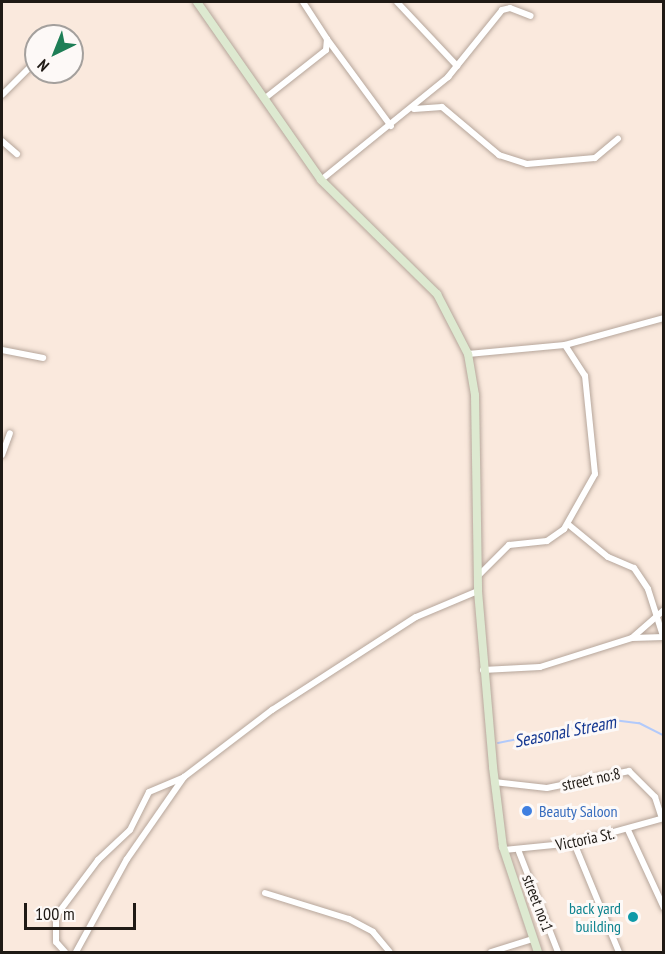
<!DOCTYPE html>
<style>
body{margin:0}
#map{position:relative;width:665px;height:954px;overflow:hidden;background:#fae9dd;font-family:"PT Sans Narrow",sans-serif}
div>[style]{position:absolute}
.stream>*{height:2px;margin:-1px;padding:0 1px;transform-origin:1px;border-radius:1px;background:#b2cafb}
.roads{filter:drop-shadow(0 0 2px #b6a69b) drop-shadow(0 0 2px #b6a69b)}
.street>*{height:6px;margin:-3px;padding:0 3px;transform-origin:3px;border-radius:3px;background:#fff}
.secondary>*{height:8px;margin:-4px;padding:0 4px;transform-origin:4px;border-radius:4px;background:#dde9d0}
.dots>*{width:16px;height:16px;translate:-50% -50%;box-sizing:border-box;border:3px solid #fdf9f7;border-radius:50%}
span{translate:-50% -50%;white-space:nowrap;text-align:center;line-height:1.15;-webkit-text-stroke:6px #fdf9f7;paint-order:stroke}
.street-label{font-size:16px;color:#1f1a15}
.shop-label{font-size:16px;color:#366cbe}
.left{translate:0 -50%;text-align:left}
.culture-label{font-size:16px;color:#0d838f}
.right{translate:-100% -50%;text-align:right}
.water-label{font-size:18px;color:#153891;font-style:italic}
.frame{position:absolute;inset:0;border:3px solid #1f1a15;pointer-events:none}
.north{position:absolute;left:24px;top:24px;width:60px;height:60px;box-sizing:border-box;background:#fdf9f7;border:2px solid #a4a09d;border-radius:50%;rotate:223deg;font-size:16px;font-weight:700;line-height:24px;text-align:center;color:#1f1a15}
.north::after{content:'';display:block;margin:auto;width:21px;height:27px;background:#1e7e56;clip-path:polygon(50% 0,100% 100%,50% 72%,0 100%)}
.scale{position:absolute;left:24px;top:903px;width:112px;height:27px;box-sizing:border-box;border:3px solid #1f1a15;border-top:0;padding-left:8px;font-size:18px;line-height:21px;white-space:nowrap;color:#1f1a15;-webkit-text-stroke:4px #fdf9f7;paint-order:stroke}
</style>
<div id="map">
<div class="stream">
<i style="left:498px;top:743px;width:117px;rotate:-11.3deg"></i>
<i style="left:613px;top:720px;width:26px;rotate:7deg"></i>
<i style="left:639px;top:723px;width:28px;rotate:27deg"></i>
</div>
<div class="roads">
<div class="street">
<i style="left:397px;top:2px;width:88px;rotate:46.8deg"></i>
<i style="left:327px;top:39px;width:108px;rotate:53.7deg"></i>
<i style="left:2px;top:95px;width:48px;rotate:-45deg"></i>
<i style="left:264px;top:99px;width:79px;rotate:-38.3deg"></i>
<i style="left:326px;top:50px;width:11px;rotate:-85deg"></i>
<i style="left:327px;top:39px;width:44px;rotate:-123deg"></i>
<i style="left:414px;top:109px;width:28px;rotate:-4deg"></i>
<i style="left:442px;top:107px;width:75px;rotate:40.1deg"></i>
<i style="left:499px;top:155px;width:29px;rotate:18deg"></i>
<i style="left:527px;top:164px;width:68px;rotate:-5deg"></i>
<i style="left:595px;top:158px;width:30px;rotate:-40deg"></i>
<i style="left:2px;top:141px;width:20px;rotate:41deg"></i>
<i style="left:321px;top:180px;width:164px;rotate:-39deg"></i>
<i style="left:448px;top:77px;width:86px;rotate:-51.1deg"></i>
<i style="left:502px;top:10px;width:8px;rotate:-14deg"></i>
<i style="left:510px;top:8px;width:22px;rotate:21deg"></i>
<i style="left:2px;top:350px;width:42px;rotate:11deg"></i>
<i style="left:468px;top:354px;width:97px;rotate:-5.3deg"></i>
<i style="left:565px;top:345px;width:103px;rotate:-15.3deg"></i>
<i style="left:2px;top:455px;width:23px;rotate:-70deg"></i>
<i style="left:569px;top:525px;width:50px;rotate:39.4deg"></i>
<i style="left:608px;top:557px;width:28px;rotate:23deg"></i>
<i style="left:634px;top:568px;width:25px;rotate:56deg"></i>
<i style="left:648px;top:589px;width:49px;rotate:72.3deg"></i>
<i style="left:478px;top:576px;width:44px;rotate:-45deg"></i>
<i style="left:509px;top:545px;width:38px;rotate:-6deg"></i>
<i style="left:547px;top:541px;width:21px;rotate:-35deg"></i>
<i style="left:564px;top:529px;width:63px;rotate:-60.6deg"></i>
<i style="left:595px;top:474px;width:99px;rotate:-95.8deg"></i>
<i style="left:585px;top:376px;width:37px;rotate:-123deg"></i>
<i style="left:633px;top:637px;width:41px;rotate:-41.1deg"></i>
<i style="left:483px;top:670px;width:57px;rotate:-3deg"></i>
<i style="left:540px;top:667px;width:96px;rotate:-17.5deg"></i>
<i style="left:632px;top:638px;width:32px;rotate:-2deg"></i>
<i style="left:494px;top:782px;width:53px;rotate:6.5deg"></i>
<i style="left:547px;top:788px;width:84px;rotate:-11.7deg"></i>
<i style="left:629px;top:771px;width:37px;rotate:45deg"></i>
<i style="left:655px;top:797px;width:22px;rotate:72deg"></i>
<i style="left:628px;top:830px;width:86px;rotate:65.2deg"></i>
<i style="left:574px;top:843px;width:118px;rotate:67.6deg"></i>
<i style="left:504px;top:850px;width:70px;rotate:-5.7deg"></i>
<i style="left:574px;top:843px;width:93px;rotate:-15.5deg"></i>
<i style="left:519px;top:852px;width:107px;rotate:68.7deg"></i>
<i style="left:265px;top:893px;width:88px;rotate:17.2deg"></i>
<i style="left:349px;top:919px;width:27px;rotate:28deg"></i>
<i style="left:373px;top:932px;width:26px;rotate:50deg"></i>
<i style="left:65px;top:952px;width:13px;rotate:-132deg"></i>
<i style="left:56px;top:942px;width:26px;rotate:-90deg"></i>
<i style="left:56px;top:916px;width:70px;rotate:-53.1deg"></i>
<i style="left:98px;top:860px;width:44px;rotate:-43.2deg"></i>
<i style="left:130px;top:830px;width:42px;rotate:-63.4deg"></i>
<i style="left:149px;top:792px;width:38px;rotate:-23deg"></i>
<i style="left:184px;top:777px;width:111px;rotate:-37.3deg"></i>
<i style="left:272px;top:710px;width:171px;rotate:-32.9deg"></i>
<i style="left:416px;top:617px;width:67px;rotate:-22.8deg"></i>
<i style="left:76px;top:952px;width:106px;rotate:-61.3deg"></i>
<i style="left:127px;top:859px;width:100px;rotate:-55.2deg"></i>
<i style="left:491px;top:952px;width:44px;rotate:-17.2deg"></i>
</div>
<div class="secondary">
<i style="left:197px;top:2px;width:217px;rotate:55.1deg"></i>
<i style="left:321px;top:180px;width:163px;rotate:44.5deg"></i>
<i style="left:437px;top:294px;width:68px;rotate:62.7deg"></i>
<i style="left:468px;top:354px;width:42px;rotate:80.3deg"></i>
<i style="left:475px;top:395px;width:196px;rotate:89.1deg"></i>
<i style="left:478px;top:591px;width:177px;rotate:85.1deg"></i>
<i style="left:493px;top:767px;width:81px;rotate:82.9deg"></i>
<i style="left:503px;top:847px;width:111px;rotate:71.6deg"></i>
</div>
</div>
<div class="dots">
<i style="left:527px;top:811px;background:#3f7fe0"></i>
<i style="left:633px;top:917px;background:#0f9aa8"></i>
</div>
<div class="street-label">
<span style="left:591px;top:779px;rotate:-12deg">street no:8</span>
<span style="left:585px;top:839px;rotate:-12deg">Victoria St.</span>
<span style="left:538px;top:903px;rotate:69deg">street no:1</span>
</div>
<div class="shop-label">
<span class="left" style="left:539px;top:811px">Beauty Saloon</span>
</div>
<div class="culture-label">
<span class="right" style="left:621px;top:917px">back yard<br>building</span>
</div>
<div class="water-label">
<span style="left:565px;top:732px;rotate:-11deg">Seasonal Stream</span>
</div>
<div class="frame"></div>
<div class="north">N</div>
<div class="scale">100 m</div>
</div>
